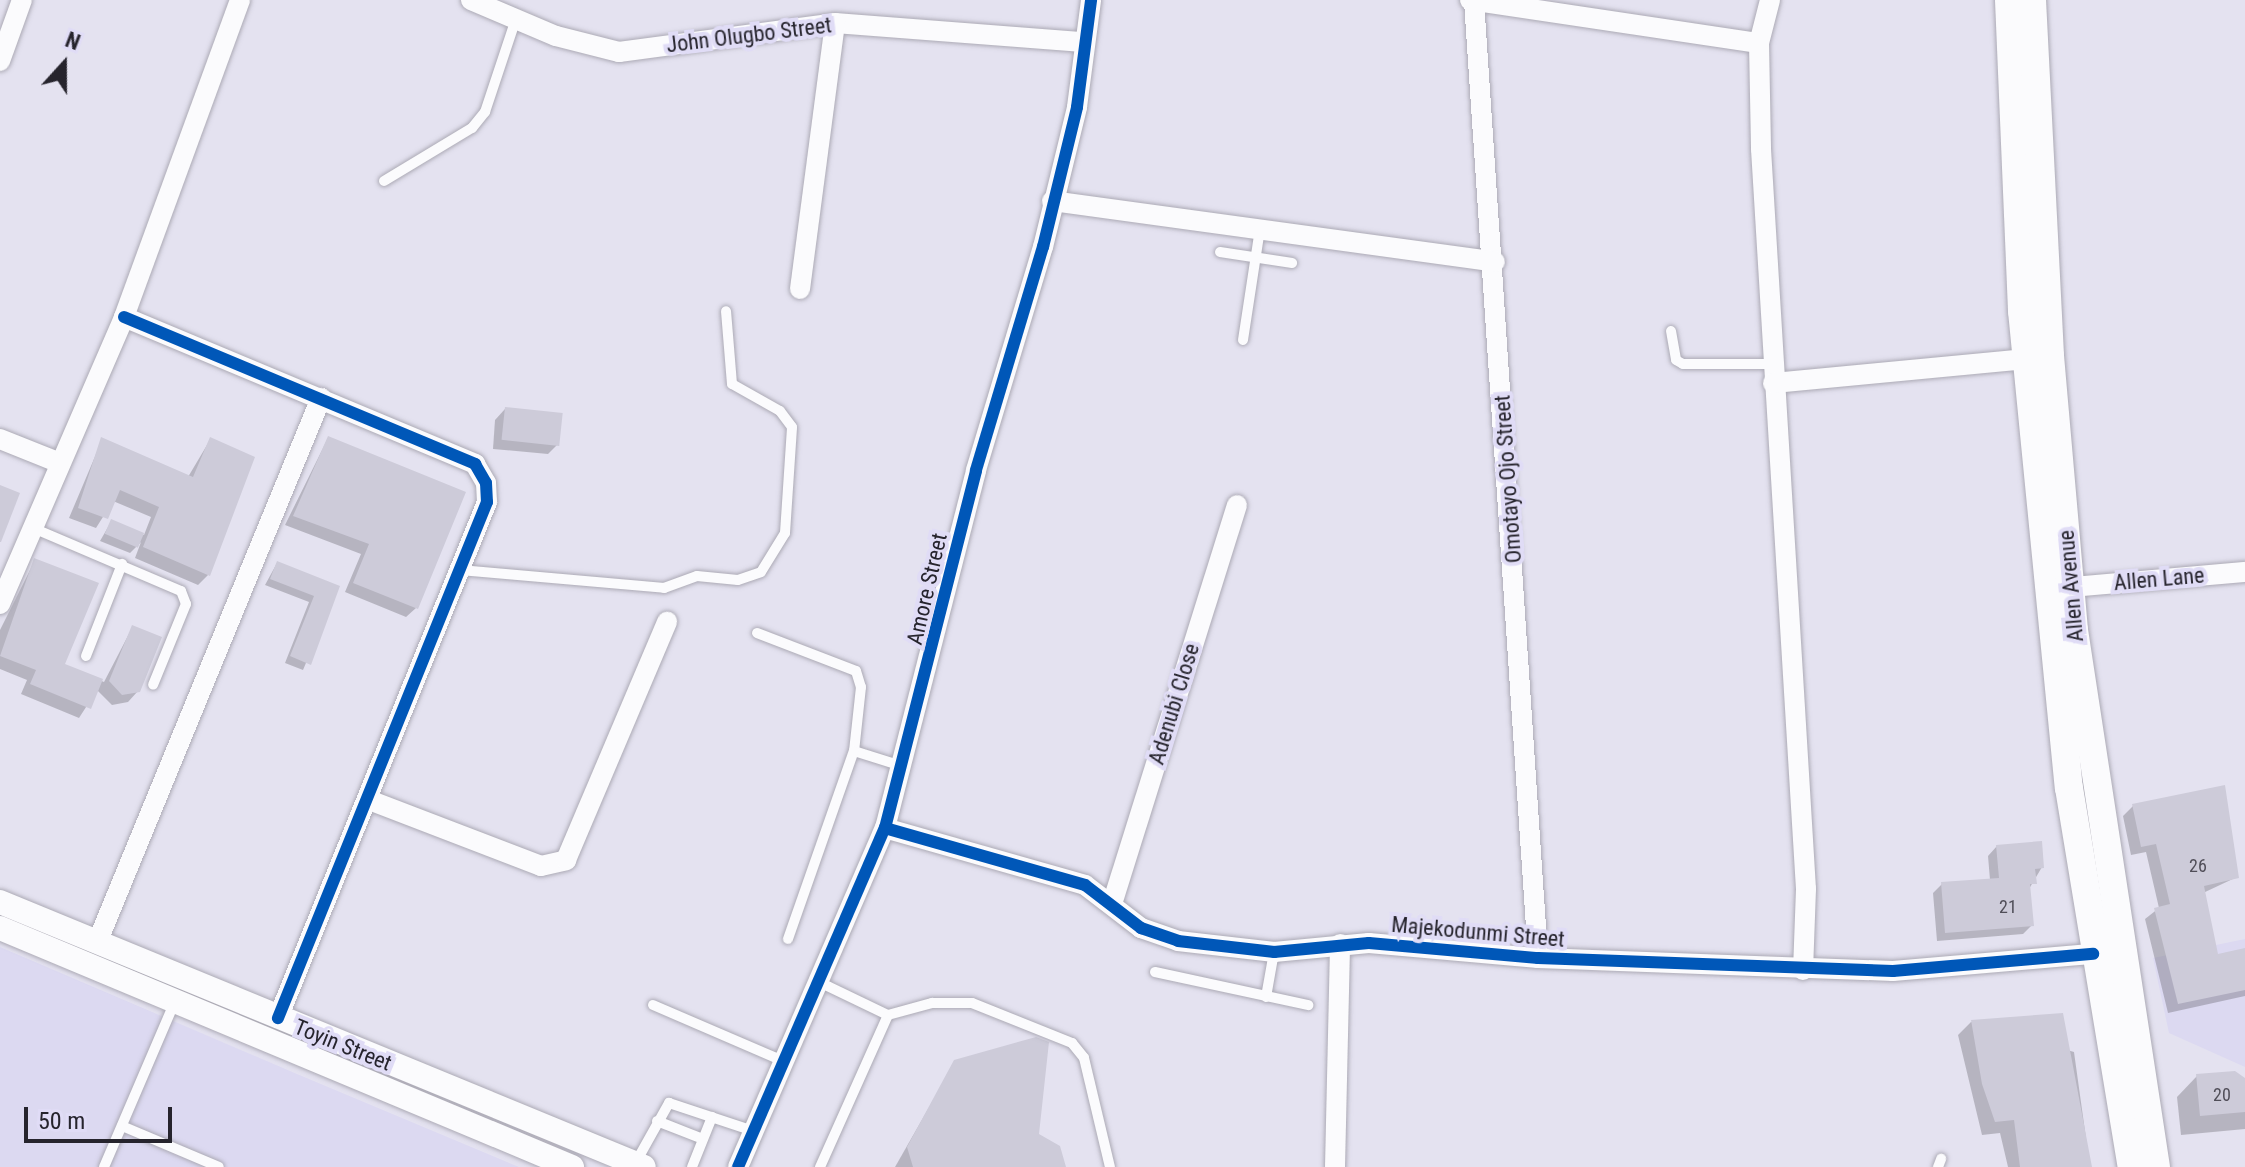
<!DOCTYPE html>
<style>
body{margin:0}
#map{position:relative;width:2245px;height:1167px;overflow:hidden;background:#e4e2f0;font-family:"Roboto Condensed",sans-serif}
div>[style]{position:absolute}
.built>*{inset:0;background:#dcd9f1}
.shadow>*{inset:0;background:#0003}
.building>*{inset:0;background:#cdcbd9;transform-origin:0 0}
.roads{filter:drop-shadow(0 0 2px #acaab5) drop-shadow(0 0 2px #acaab5)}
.service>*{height:10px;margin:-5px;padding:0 5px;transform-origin:5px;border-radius:5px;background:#fbfbfd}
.minor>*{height:20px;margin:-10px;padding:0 10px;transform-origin:10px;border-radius:10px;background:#fbfbfd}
.tertiary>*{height:24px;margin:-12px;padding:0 12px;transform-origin:12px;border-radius:12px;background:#fbfbfd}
.secondary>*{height:28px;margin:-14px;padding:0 14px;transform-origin:14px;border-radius:14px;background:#fbfbfd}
.cycleway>*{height:12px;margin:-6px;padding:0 6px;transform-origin:6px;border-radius:6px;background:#0057b8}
span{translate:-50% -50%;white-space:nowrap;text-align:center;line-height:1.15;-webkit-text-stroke:8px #e0dcf6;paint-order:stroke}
.number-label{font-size:18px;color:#504e58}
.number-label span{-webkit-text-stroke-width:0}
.street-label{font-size:22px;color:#26242d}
.north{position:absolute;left:24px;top:24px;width:80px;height:80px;-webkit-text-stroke:6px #e0dcf6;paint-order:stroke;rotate:21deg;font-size:22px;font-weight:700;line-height:32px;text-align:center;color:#26242d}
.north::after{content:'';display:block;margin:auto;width:28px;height:36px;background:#26242d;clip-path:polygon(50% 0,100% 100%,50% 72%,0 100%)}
.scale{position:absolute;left:24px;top:1107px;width:148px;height:36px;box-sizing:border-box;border:4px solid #26242d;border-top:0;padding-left:10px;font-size:24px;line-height:28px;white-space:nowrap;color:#26242d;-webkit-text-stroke:6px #e0dcf6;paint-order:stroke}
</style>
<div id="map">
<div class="built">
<i style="clip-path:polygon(2245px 939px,2245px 1067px,2169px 1033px,2153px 958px)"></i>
<i style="clip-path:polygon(0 947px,297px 1074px,519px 1167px,0 1167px)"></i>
</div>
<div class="shadow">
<i style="clip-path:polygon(505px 409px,558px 444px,548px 454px,493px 449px,495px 420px)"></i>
<i style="clip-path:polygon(328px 438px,416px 608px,406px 617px,345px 592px,361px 554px,285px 525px)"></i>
<i style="clip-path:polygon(102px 440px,188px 477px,210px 440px,208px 575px,198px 585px,135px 558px,141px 542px,130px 553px,100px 541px,111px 522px,144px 535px,151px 517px,113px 501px,96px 528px,69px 518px)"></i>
<i style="clip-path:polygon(35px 560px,63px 665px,104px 682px,132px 628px,138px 691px,128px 702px,112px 705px,97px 690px,79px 718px,21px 694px,27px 680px,0 669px,0 630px)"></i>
<i style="clip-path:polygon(277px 563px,338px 587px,303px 670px,285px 663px,309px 602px,265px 585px)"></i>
<i style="clip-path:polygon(2133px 806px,2237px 877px,2203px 893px,2216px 956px,2245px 950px,2245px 996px,2168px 1013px,2145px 919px,2159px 908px,2146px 852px,2131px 855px,2123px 816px)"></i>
<i style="clip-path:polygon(1997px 846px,2042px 867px,2029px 889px,2032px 925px,2023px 934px,1937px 941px,1933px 893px,1942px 884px,1990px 880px,1988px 856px)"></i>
<i style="clip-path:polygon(1971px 1022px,2074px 1052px,2090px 1167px,2008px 1167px,2000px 1133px,1982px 1135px,1958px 1035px)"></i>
<i style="clip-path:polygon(955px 1062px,1037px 1136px,1064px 1167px,895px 1167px)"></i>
<i style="clip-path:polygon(2197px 1076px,2245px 1081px,2245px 1129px,2181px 1135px,2177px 1097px)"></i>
</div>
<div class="building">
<i style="left:505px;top:407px;width:58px;height:33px;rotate:6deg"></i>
<i style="clip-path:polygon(328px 436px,466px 492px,418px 609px,353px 583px,369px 544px,293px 516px)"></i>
<i style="clip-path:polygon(101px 437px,193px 477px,210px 437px,255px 457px,210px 576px,143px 547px,159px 507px,120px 490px,108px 519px,78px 508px)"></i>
<i style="clip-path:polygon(0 485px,20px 493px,1px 542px,0 542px)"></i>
<i style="left:111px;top:519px;width:36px;height:16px;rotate:23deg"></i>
<i style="clip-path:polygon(34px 558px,99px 583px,65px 664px,103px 679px,91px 709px,30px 684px,36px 670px,0 656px)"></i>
<i style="clip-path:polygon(277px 561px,340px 586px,311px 665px,290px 656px,314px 596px,270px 579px)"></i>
<i style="clip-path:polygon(132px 625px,162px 637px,140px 692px,122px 695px,109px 681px)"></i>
<i style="clip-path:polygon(2225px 785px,2239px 878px,2204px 886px,2218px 954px,2245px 948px,2245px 990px,2178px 1004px,2154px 908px,2170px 904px,2156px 844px,2141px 847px,2132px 804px)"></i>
<i style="clip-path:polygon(2042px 841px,2044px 868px,2035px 869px,2037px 884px,2030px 884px,2034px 926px,1945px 933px,1941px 882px,1999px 878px,1996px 845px)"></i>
<i style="clip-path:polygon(2063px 1013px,2092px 1167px,2020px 1167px,2014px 1120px,1995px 1122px,1982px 1084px,1971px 1020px)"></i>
<i style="clip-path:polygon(1036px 1037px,1049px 1042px,1039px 1134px,1060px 1146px,1066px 1167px,913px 1167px,907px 1147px,954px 1060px)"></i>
<i style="clip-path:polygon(2235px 1071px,2245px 1078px,2245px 1112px,2200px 1116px,2196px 1074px)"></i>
</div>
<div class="roads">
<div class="service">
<i style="left:384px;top:181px;width:103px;rotate:-31.1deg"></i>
<i style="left:472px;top:128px;width:21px;rotate:-51deg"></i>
<i style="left:485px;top:112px;width:98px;rotate:-71.6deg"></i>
<i style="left:1220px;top:252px;width:73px;rotate:8.7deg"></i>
<i style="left:1671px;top:331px;width:29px;rotate:80deg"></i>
<i style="left:1676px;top:360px;width:8px;rotate:30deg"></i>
<i style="left:1683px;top:364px;width:87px"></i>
<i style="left:1243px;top:340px;width:112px;rotate:-81.3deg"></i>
<i style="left:33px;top:528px;width:161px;rotate:23.1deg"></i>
<i style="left:181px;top:591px;width:14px;rotate:69deg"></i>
<i style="left:186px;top:604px;width:87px;rotate:112.2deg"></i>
<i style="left:460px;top:570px;width:205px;rotate:5deg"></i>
<i style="left:664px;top:588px;width:35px;rotate:-20deg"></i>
<i style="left:697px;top:576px;width:41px;rotate:5.6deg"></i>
<i style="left:738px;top:580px;width:24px;rotate:-19deg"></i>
<i style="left:761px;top:572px;width:46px;rotate:-58.4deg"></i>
<i style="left:785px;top:533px;width:106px;rotate:-86.2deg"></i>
<i style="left:792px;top:427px;width:20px;rotate:-127deg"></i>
<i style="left:780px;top:411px;width:55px;rotate:-150.6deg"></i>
<i style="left:732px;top:384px;width:73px;rotate:-94.7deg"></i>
<i style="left:757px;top:633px;width:106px;rotate:21deg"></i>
<i style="left:856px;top:671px;width:17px;rotate:73deg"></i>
<i style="left:861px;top:687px;width:64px;rotate:96.2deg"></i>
<i style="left:854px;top:751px;width:50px;rotate:17.4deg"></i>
<i style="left:86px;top:656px;width:99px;rotate:-68.6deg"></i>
<i style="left:788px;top:939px;width:199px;rotate:-70.7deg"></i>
<i style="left:1155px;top:972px;width:157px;rotate:12.2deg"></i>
<i style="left:817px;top:981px;width:79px;rotate:25.6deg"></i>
<i style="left:888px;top:1015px;width:167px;rotate:114.1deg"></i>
<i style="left:1266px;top:997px;width:46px;rotate:-79.9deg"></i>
<i style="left:653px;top:1005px;width:142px;rotate:23.3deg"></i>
<i style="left:888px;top:1015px;width:46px;rotate:-15.3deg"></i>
<i style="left:932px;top:1003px;width:40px"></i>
<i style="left:972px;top:1003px;width:108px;rotate:21.8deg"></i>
<i style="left:1072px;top:1043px;width:19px;rotate:51deg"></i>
<i style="left:1084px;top:1058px;width:112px;rotate:76.6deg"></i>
<i style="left:657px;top:1121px;width:49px;rotate:21.4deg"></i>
<i style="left:122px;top:1126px;width:105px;rotate:22.9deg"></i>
<i style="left:636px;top:1162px;width:68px;rotate:-60.8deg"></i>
<i style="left:669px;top:1103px;width:89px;rotate:18.4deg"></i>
<i style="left:104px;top:1167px;width:177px;rotate:-66.8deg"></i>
<i style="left:692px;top:1167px;width:54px;rotate:-68.2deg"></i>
<i style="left:1938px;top:1167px;width:9px;rotate:-69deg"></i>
</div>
<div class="minor">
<i style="left:471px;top:0;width:92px;rotate:23deg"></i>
<i style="left:556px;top:36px;width:65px;rotate:14.3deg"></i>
<i style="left:619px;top:52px;width:218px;rotate:-7.6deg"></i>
<i style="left:835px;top:23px;width:249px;rotate:4.4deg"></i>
<i style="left:1470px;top:0;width:292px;rotate:8.5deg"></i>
<i style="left:1770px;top:0;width:44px;rotate:104.3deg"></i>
<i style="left:1759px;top:43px;width:106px;rotate:88.9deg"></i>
<i style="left:1761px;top:149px;width:741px;rotate:86.52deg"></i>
<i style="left:1806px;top:889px;width:81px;rotate:92.1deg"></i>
<i style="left:1474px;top:1px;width:959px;rotate:86.17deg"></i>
<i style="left:0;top:61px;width:65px;rotate:-70.2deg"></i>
<i style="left:1052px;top:201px;width:447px;rotate:7.8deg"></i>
<i style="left:800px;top:289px;width:268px;rotate:-82.5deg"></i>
<i style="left:124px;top:317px;width:381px;rotate:22.7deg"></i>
<i style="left:475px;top:464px;width:22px;rotate:60deg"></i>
<i style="left:486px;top:483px;width:19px;rotate:87deg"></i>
<i style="left:487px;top:502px;width:557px;rotate:112.05deg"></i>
<i style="left:1773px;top:383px;width:255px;rotate:-5.4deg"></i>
<i style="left:0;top:439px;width:65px;rotate:21.8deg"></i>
<i style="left:2072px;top:587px;width:174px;rotate:-5deg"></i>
<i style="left:0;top:604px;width:313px;rotate:-66.6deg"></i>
<i style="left:124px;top:317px;width:338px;rotate:-69.9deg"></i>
<i style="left:369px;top:800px;width:184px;rotate:21deg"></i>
<i style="left:541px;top:866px;width:26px;rotate:-13deg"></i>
<i style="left:566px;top:860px;width:259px;rotate:-67deg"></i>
<i style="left:885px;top:828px;width:208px;rotate:15.9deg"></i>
<i style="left:1085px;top:885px;width:71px;rotate:37.5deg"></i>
<i style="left:1141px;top:928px;width:39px;rotate:19deg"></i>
<i style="left:1178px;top:941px;width:97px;rotate:6.5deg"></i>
<i style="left:1274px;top:952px;width:95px;rotate:-5.4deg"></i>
<i style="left:1369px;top:943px;width:170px;rotate:5.1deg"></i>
<i style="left:1538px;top:958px;width:355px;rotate:2.1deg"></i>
<i style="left:1893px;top:971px;width:201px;rotate:-4.9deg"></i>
<i style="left:1112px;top:904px;width:418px;rotate:-72.6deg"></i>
<i style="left:99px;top:938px;width:584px;rotate:-67.65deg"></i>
<i style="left:738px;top:1167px;width:369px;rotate:-66.6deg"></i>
<i style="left:885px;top:828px;width:369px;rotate:-75.7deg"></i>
<i style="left:976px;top:470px;width:233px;rotate:-73.3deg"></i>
<i style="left:1043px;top:247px;width:144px;rotate:-76.3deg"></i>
<i style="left:1077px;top:107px;width:108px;rotate:-82.5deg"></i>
<i style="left:1335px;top:1167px;width:223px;rotate:-88.7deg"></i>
</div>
<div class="tertiary">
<i style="left:0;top:902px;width:696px;rotate:22.37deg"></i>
<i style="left:0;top:928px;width:620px;rotate:22.68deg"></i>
</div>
<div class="secondary">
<i style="left:2009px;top:0;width:311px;rotate:87.6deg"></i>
<i style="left:2022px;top:311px;width:479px;rotate:84.4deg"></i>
<i style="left:2069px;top:788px;width:384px;rotate:80.6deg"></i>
<i style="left:2032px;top:0;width:356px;rotate:87.1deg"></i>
<i style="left:2050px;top:356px;width:275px;rotate:85deg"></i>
<i style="left:2074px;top:630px;width:543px;rotate:81.32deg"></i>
</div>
</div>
<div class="cycleway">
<i style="left:124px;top:317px;width:381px;rotate:22.7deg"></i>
<i style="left:475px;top:464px;width:22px;rotate:60deg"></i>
<i style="left:486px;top:483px;width:19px;rotate:87deg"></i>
<i style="left:487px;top:502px;width:557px;rotate:112.05deg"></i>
<i style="left:885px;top:828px;width:208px;rotate:15.9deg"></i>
<i style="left:1085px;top:885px;width:71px;rotate:37.5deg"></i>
<i style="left:1141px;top:928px;width:39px;rotate:19deg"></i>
<i style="left:1178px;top:941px;width:97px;rotate:6.5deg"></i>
<i style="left:1274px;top:952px;width:95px;rotate:-5.4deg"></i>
<i style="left:1369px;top:943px;width:170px;rotate:5.1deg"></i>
<i style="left:1538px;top:958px;width:355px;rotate:2.1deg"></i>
<i style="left:1893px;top:971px;width:201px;rotate:-4.9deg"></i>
<i style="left:738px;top:1167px;width:369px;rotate:-66.6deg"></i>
<i style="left:885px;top:828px;width:369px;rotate:-75.7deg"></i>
<i style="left:976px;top:470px;width:233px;rotate:-73.3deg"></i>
<i style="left:1043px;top:247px;width:144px;rotate:-76.3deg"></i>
<i style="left:1077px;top:107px;width:108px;rotate:-82.5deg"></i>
</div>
<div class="number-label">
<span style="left:2198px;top:866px">26</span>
<span style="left:2008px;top:907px">21</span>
<span style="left:2222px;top:1095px">20</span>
</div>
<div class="street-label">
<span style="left:749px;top:35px;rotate:-7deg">John Olugbo Street</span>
<span style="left:1508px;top:479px;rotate:-94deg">Omotayo Ojo Street</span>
<span style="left:2159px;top:579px;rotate:-5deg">Allen Lane</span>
<span style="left:2071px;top:586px;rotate:-95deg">Allen Avenue</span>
<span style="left:927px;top:589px;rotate:-77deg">Amore Street</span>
<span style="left:1174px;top:704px;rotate:-73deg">Adenubi Close</span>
<span style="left:1478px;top:932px;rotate:5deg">Majekodunmi Street</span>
<span style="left:343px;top:1045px;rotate:22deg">Toyin Street</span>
</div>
<div class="north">N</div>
<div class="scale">50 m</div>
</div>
